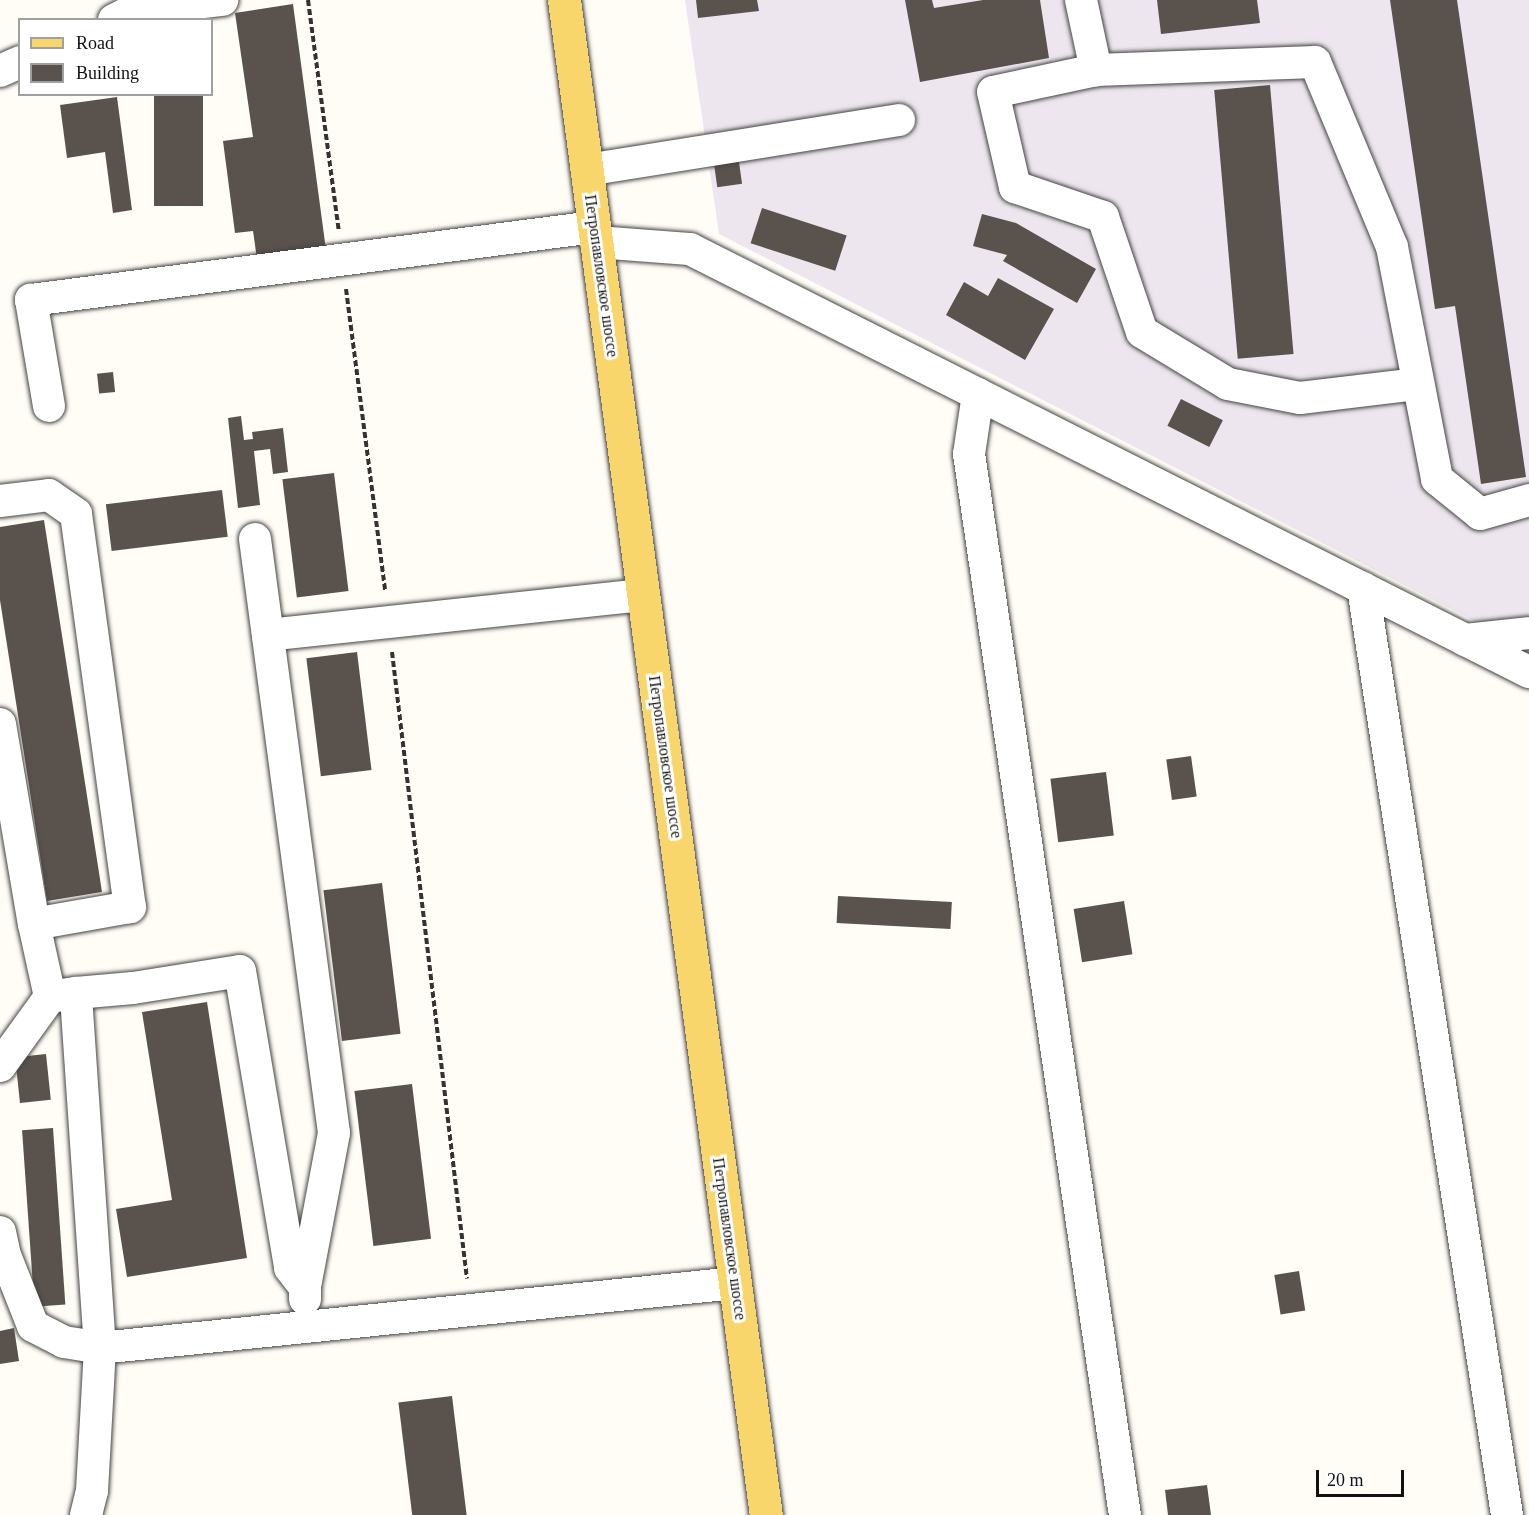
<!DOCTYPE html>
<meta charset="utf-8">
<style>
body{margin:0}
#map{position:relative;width:1529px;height:1515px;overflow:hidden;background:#fffdf5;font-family:Georgia,serif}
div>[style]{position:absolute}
.industrial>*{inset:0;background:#eee6ef}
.building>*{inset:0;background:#5a524d;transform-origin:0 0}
.path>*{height:4px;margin-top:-2px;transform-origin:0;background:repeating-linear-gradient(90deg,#333 0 6px,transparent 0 9px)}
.roads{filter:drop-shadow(0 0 2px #444) drop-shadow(0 0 2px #444)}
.minor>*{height:32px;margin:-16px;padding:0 16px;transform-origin:16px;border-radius:16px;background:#fff}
.major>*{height:33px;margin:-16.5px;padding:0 16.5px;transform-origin:16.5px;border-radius:16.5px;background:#f9d66b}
span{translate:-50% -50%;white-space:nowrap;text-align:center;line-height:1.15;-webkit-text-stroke:6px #fff;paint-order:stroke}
.street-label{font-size:16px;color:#111}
.legend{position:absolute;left:18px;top:18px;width:195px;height:78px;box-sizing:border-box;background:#fff;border:2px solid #a0a0a0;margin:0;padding:8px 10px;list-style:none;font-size:18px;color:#111}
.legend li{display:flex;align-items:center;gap:12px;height:30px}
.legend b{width:30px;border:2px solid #a0a0a0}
.scale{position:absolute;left:1316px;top:1470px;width:88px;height:27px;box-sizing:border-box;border:3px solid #111;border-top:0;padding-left:8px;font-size:18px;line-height:21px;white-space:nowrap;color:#111;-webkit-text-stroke:4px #fff;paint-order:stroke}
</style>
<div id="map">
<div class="industrial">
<i style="clip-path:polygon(685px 0,1529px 0,1529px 649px,719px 234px)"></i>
</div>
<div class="building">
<i style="clip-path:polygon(696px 0,757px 0,759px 11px,698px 18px)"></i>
<i style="clip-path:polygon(905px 0,932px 0,934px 8px,983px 0,1040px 0,1049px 58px,920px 82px)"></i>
<i style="clip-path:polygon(1157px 0,1257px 0,1260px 23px,1161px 34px)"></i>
<i style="clip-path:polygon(1390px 0,1457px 0,1526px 477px,1481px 484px,1455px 306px,1435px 309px)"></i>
<i style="clip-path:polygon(293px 4px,326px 250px,257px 259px,253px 231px,235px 233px,223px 141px,253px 137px,235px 13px)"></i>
<i style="left:1270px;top:85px;width:270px;height:56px;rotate:85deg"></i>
<i style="left:154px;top:94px;width:49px;height:112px"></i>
<i style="clip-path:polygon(117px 97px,132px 210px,113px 213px,105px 152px,67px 158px,60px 105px)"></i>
<i style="left:738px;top:155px;width:29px;height:25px;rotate:82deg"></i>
<i style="left:762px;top:208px;width:89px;height:37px;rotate:18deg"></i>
<i style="clip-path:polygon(982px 214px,1016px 223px,1096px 269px,1077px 303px,1003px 261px,1007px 255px,973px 246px)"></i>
<i style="clip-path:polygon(998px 278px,1054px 309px,1025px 360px,946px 315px,964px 282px,988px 296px)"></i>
<i style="left:113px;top:372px;width:20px;height:16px;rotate:84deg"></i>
<i style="left:1181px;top:399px;width:47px;height:30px;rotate:27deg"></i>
<i style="clip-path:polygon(241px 416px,244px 440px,253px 439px,252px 432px,283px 428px,288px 472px,273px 474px,270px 449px,254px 451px,260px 505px,238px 508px,228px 418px)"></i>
<i style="left:334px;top:473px;width:119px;height:52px;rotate:83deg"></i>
<i style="left:222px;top:490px;width:47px;height:117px;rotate:83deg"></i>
<i style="clip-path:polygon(44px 520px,102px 892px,47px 901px,0 600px,0 527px)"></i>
<i style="left:357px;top:652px;width:119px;height:51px;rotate:83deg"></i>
<i style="left:1191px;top:756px;width:41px;height:25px;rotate:82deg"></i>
<i style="left:1106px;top:772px;width:64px;height:56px;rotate:83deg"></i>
<i style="left:382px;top:883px;width:152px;height:59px;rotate:83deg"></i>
<i style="left:838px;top:896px;width:114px;height:27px;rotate:3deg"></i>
<i style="left:1124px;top:901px;width:54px;height:51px;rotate:81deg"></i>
<i style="clip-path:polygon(207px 1002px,247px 1258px,127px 1277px,116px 1209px,172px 1200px,142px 1012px)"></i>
<i style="left:46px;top:1054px;width:46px;height:31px;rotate:84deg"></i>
<i style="left:412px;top:1084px;width:156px;height:58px;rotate:83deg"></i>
<i style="left:53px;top:1128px;width:177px;height:31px;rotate:86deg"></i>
<i style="left:1299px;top:1271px;width:40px;height:25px;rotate:81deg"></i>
<i style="clip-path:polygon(14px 1328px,19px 1361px,0 1364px,0 1331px)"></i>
<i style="left:452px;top:1396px;width:120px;height:54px;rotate:83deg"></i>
<i style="clip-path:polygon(1207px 1485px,1211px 1515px,1168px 1515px,1165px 1490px)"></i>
</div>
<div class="path">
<i style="left:308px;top:0;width:233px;rotate:82.4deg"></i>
<i style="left:346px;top:289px;width:305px;rotate:82.6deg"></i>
<i style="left:392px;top:652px;width:631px;rotate:83.18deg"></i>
</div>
<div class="roads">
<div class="minor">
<i style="left:1081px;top:0;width:72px;rotate:77.9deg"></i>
<i style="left:1096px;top:70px;width:219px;rotate:-2.1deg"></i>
<i style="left:1315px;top:62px;width:200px;rotate:67.4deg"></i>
<i style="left:1392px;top:247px;width:236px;rotate:79deg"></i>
<i style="left:1437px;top:479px;width:55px;rotate:39.1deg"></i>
<i style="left:1480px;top:514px;width:51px;rotate:-15.9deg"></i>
<i style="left:114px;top:20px;width:22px;rotate:-27deg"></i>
<i style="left:134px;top:10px;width:89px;rotate:-6.5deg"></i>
<i style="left:1096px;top:70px;width:105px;rotate:167.9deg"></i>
<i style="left:993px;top:92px;width:98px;rotate:77deg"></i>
<i style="left:1015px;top:187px;width:93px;rotate:18.8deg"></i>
<i style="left:1103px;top:217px;width:121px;rotate:71.3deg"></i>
<i style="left:1142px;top:332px;width:100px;rotate:31.2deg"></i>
<i style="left:1228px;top:384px;width:73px;rotate:11deg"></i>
<i style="left:1300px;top:398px;width:119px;rotate:-6.8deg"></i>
<i style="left:0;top:71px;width:22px;rotate:-24deg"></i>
<i style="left:587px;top:170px;width:316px;rotate:-9.1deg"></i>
<i style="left:596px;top:242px;width:94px;rotate:4.3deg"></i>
<i style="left:690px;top:249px;width:940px;rotate:26.76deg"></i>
<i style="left:978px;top:394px;width:61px;rotate:98.5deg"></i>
<i style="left:969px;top:454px;width:1072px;rotate:81.64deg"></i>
<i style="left:49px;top:406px;width:108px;rotate:-99.6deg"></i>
<i style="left:31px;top:300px;width:568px;rotate:-7.39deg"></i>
<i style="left:0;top:501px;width:49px;rotate:-7deg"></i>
<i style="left:49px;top:495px;width:33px;rotate:35deg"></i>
<i style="left:76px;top:514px;width:397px;rotate:82.2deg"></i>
<i style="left:130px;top:907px;width:97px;rotate:170deg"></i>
<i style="left:255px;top:539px;width:599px;rotate:82.42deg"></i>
<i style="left:334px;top:1133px;width:157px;rotate:100.7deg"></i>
<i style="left:305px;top:1287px;width:12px;rotate:90deg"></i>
<i style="left:1363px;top:588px;width:938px;rotate:81.17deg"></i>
<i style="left:268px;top:635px;width:377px;rotate:-6.1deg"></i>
<i style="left:1465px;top:640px;width:64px;rotate:-6.2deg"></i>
<i style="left:0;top:724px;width:203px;rotate:80.4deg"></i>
<i style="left:34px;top:924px;width:75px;rotate:77.6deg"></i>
<i style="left:0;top:1066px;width:85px;rotate:-54.1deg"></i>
<i style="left:50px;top:997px;width:20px;rotate:-9deg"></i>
<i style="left:0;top:1232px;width:24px;rotate:78deg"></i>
<i style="left:5px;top:1255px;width:76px;rotate:68.5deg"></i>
<i style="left:33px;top:1326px;width:35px;rotate:27deg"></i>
<i style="left:64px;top:1342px;width:36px;rotate:9deg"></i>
<i style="left:100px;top:1348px;width:638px;rotate:-5.84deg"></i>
<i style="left:86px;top:1515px;width:25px;rotate:-76deg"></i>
<i style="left:92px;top:1491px;width:143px;rotate:-86.8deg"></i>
<i style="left:100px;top:1348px;width:356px;rotate:-93.9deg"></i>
<i style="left:76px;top:993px;width:57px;rotate:-5deg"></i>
<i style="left:133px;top:988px;width:108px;rotate:-9deg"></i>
<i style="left:240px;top:971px;width:301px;rotate:80.4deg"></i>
<i style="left:290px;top:1268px;width:24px;rotate:52deg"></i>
</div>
<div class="major">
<i style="left:564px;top:0;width:1528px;rotate:82.41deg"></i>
</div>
</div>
<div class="street-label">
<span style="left:601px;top:276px;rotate:82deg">Петропавловское шоссе</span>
<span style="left:665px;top:757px;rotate:82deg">Петропавловское шоссе</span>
<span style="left:729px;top:1239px;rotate:82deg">Петропавловское шоссе</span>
</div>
<ul class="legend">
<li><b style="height:8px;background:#f9d66b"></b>Road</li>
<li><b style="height:16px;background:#5a524d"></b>Building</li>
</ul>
<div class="scale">20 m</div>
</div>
